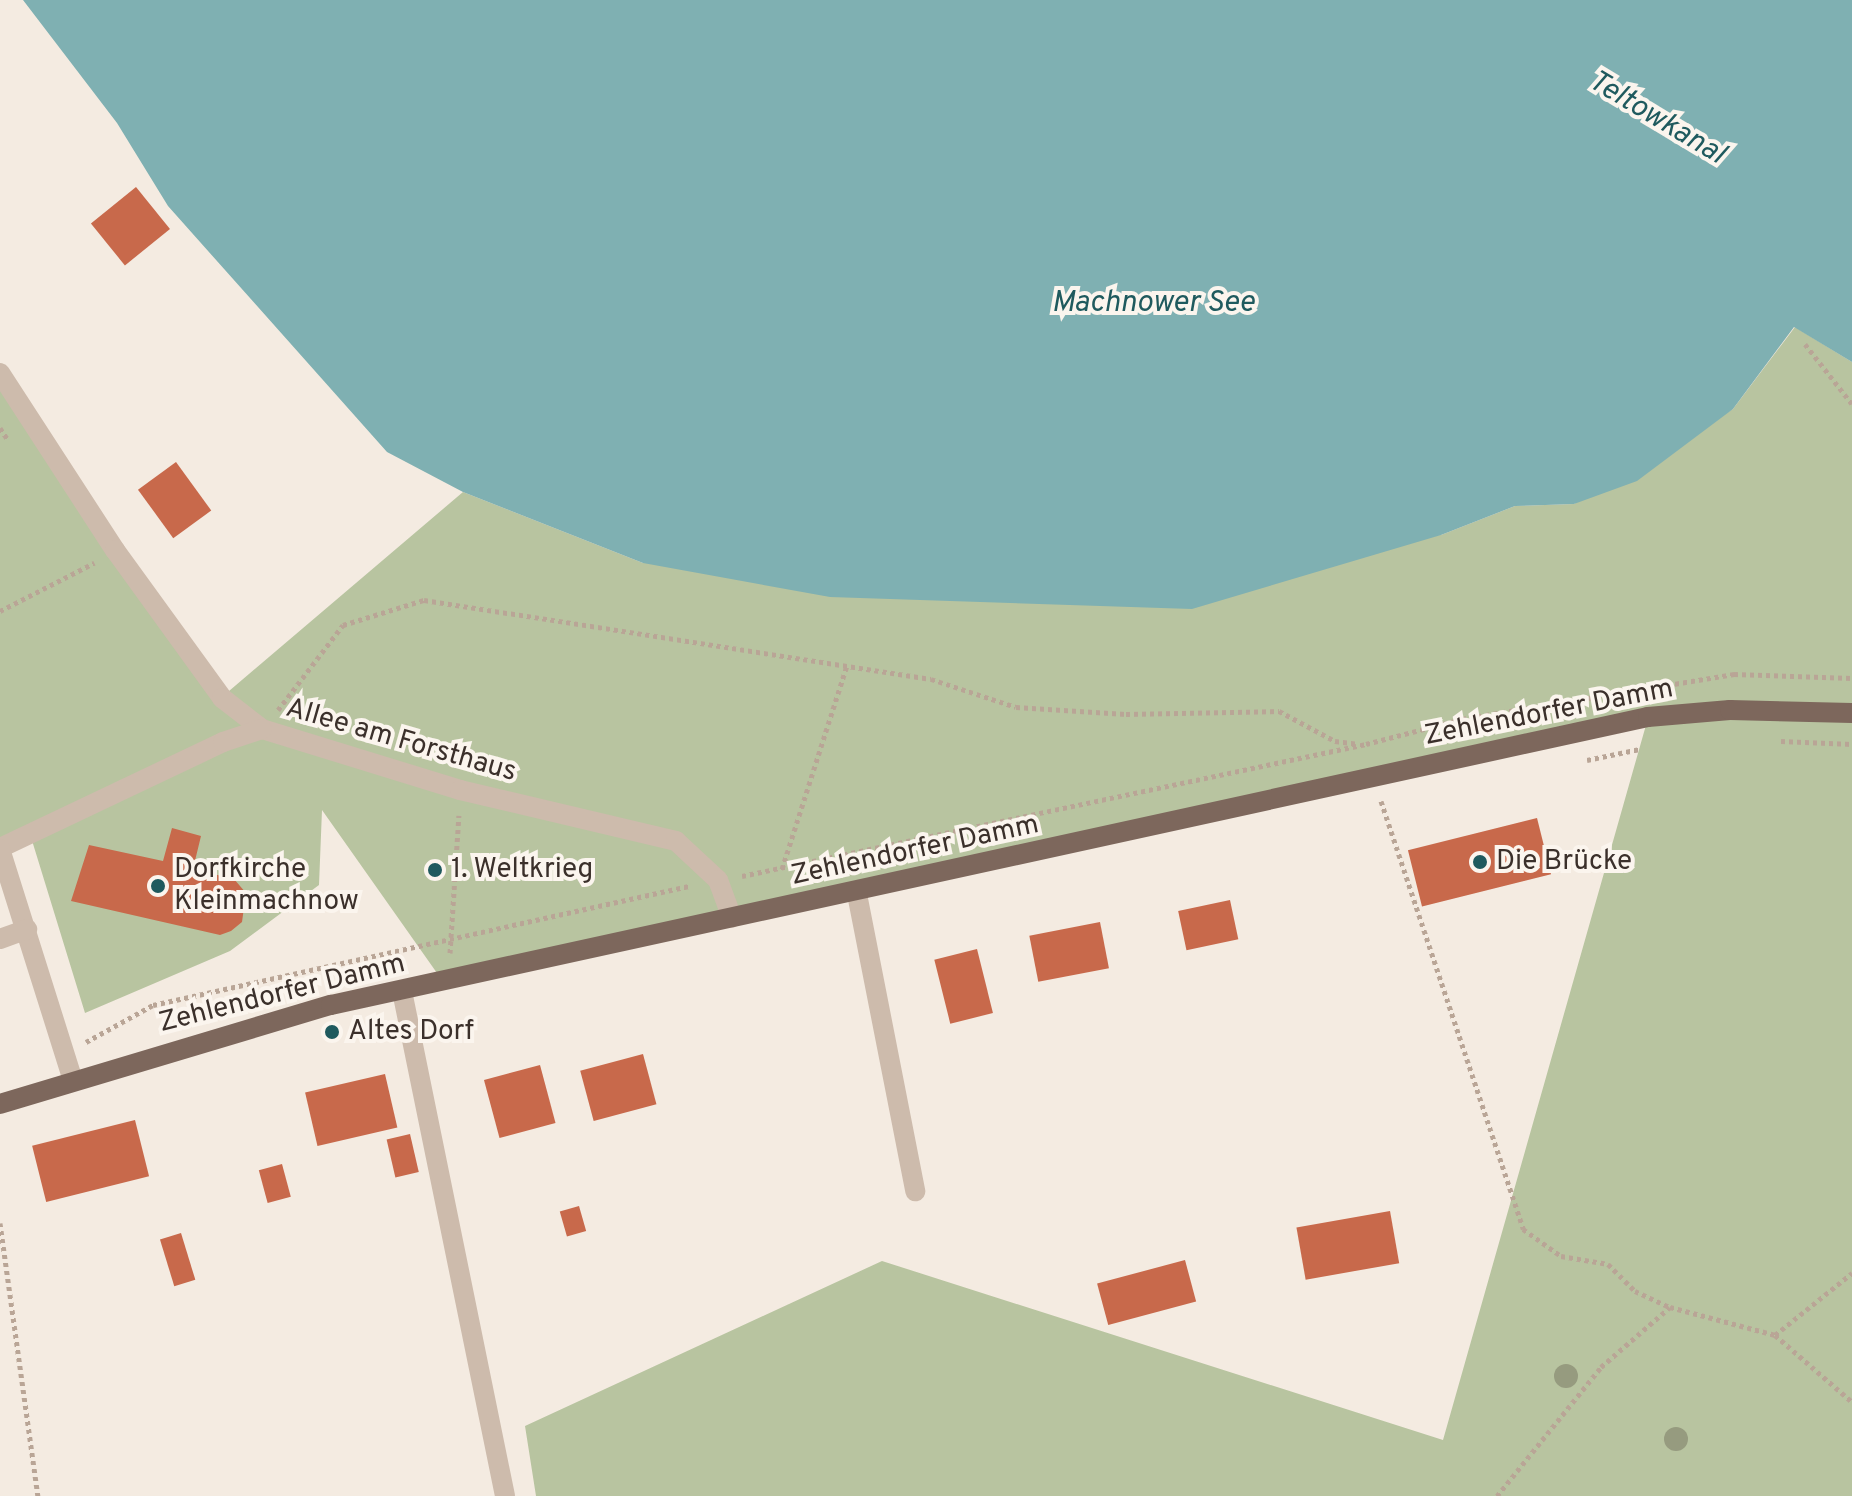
<!DOCTYPE html>
<meta charset="utf-8">
<style>
body{margin:0}
#map{position:relative;width:1852px;height:1496px;overflow:hidden;background:#f4ebe1;font-family:Overpass,sans-serif}
div>[style]{position:absolute}
.green>*{inset:0;background:#b8c4a0}
.water>*{inset:0;background:#7fb0b2}
.building>*{inset:0;background:#c8694b;transform-origin:0 0}
.path>*{height:5px;margin-top:-2.5px;transform-origin:0;background:repeating-linear-gradient(90deg,#b9a596 0 4px,transparent 0 8px)}
.minor>*{height:20px;margin:-10px;padding:0 10px;transform-origin:10px;border-radius:10px;background:#cdbbac}
.major>*{height:20px;margin:-10px;padding:0 10px;transform-origin:10px;border-radius:10px;background:#7d675c}
.trees>*{width:24px;height:24px;margin:-12px;border-radius:50%;background:#969b7f}
.dots>*{width:22px;height:22px;translate:-50% -50%;box-sizing:border-box;border:4px solid #fbf5ee;border-radius:50%}
span{translate:-50% -50%;white-space:nowrap;text-align:center;line-height:1.15;-webkit-text-stroke:8px #fbf5ee;paint-order:stroke}
.street-label{font-size:28px;color:#3b302b}
.poi-label{font-size:28px;color:#3b302b}
.left{translate:0 -50%;text-align:left}
.water-label{font-size:30px;color:#1f5a5e;font-style:italic}
</style>
<div id="map">
<div class="green">
<i style="clip-path:polygon(1795px 327px,1852px 362px,1852px 1496px,536px 1496px,525px 1426px,882px 1261px,1443px 1440px,1648px 718px,444px 983px,322px 810px,319px 885px,230px 951px,85px 1013px,30px 834px,0 840px,0 373px,222px 697px,463px 492px,643px 563px,1441px 535px,1515px 506px,1574px 504px,1733px 409px)"></i>
</div>
<div class="water">
<i style="clip-path:polygon(23px 0,1852px 0,1852px 362px,1794px 327px,1733px 409px,1637px 481px,1574px 504px,1515px 506px,1441px 535px,1192px 609px,830px 597px,643px 563px,463px 492px,387px 452px,168px 206px,117px 123px)"></i>
</div>
<div class="building">
<i style="left:136px;top:187px;width:54px;height:58px;rotate:51deg"></i>
<i style="left:176px;top:462px;width:60px;height:47px;rotate:54deg"></i>
<i style="left:1537px;top:818px;width:58px;height:133px;rotate:76deg"></i>
<i style="clip-path:polygon(172px 828px,201px 836px,193px 869px,234px 879px,246px 893px,242px 922px,231px 931px,220px 935px,71px 901px,89px 845px,163px 861px)"></i>
<i style="left:1230px;top:900px;width:40px;height:53px;rotate:78deg"></i>
<i style="left:1100px;top:922px;width:47px;height:72px;rotate:79deg"></i>
<i style="left:977px;top:949px;width:66px;height:44px;rotate:76deg"></i>
<i style="left:643px;top:1054px;width:52px;height:65px;rotate:75deg"></i>
<i style="left:540px;top:1065px;width:60px;height:58px;rotate:75deg"></i>
<i style="left:385px;top:1074px;width:55px;height:82px;rotate:77deg"></i>
<i style="left:135px;top:1120px;width:58px;height:106px;rotate:76deg"></i>
<i style="left:410px;top:1134px;width:39px;height:24px;rotate:77deg"></i>
<i style="left:282px;top:1164px;width:34px;height:24px;rotate:75deg"></i>
<i style="left:579px;top:1206px;width:26px;height:20px;rotate:74deg"></i>
<i style="left:1390px;top:1211px;width:53px;height:95px;rotate:80deg"></i>
<i style="left:181px;top:1233px;width:49px;height:22px;rotate:73deg"></i>
<i style="left:1185px;top:1260px;width:43px;height:91px;rotate:75deg"></i>
</div>
<div class="path">
<i style="left:1805px;top:344px;width:76px;rotate:51.9deg"></i>
<i style="left:0;top:428px;width:14px;rotate:56deg"></i>
<i style="left:0;top:611px;width:106px;rotate:-27.1deg"></i>
<i style="left:278px;top:710px;width:107px;rotate:-52.6deg"></i>
<i style="left:343px;top:625px;width:85px;rotate:-17.2deg"></i>
<i style="left:424px;top:600px;width:513px;rotate:8.86deg"></i>
<i style="left:931px;top:679px;width:89px;rotate:18.2deg"></i>
<i style="left:1016px;top:707px;width:110px;rotate:3.6deg"></i>
<i style="left:1126px;top:714px;width:153px;rotate:-1.1deg"></i>
<i style="left:1279px;top:711px;width:64px;rotate:28.2deg"></i>
<i style="left:1335px;top:741px;width:24px;rotate:7deg"></i>
<i style="left:1781px;top:741px;width:71px;rotate:2.4deg"></i>
<i style="left:1587px;top:760px;width:54px;rotate:-11.7deg"></i>
<i style="left:1381px;top:801px;width:451px;rotate:71.6deg"></i>
<i style="left:1523px;top:1229px;width:47px;rotate:35.4deg"></i>
<i style="left:1561px;top:1256px;width:48px;rotate:9.7deg"></i>
<i style="left:1608px;top:1264px;width:38px;rotate:45deg"></i>
<i style="left:1635px;top:1291px;width:38px;rotate:25deg"></i>
<i style="left:1670px;top:1307px;width:109px;rotate:14.9deg"></i>
<i style="left:1775px;top:1335px;width:102px;rotate:41deg"></i>
<i style="left:782px;top:869px;width:214px;rotate:-72.3deg"></i>
<i style="left:742px;top:876px;width:638px;rotate:-11.94deg"></i>
<i style="left:1366px;top:744px;width:99px;rotate:-14.6deg"></i>
<i style="left:1462px;top:719px;width:276px;rotate:-9.4deg"></i>
<i style="left:1734px;top:674px;width:118px;rotate:1.9deg"></i>
<i style="left:450px;top:953px;width:138px;rotate:-86.3deg"></i>
<i style="left:86px;top:1042px;width:77px;rotate:-28.9deg"></i>
<i style="left:153px;top:1005px;width:549px;rotate:-12.52deg"></i>
<i style="left:0;top:1223px;width:276px;rotate:82.1deg"></i>
<i style="left:1775px;top:1335px;width:99px;rotate:-38.8deg"></i>
<i style="left:1497px;top:1496px;width:166px;rotate:-51.1deg"></i>
<i style="left:1601px;top:1367px;width:91px;rotate:-41deg"></i>
</div>
<div class="minor">
<i style="left:0;top:373px;width:211px;rotate:57deg"></i>
<i style="left:115px;top:550px;width:183px;rotate:54.1deg"></i>
<i style="left:222px;top:698px;width:51px;rotate:37.8deg"></i>
<i style="left:262px;top:729px;width:207px;rotate:17.1deg"></i>
<i style="left:460px;top:790px;width:222px;rotate:13.3deg"></i>
<i style="left:676px;top:841px;width:57px;rotate:42.9deg"></i>
<i style="left:718px;top:880px;width:40px;rotate:69.8deg"></i>
<i style="left:0;top:848px;width:247px;rotate:-25.4deg"></i>
<i style="left:223px;top:742px;width:41px;rotate:-18.4deg"></i>
<i style="left:0;top:849px;width:240px;rotate:72.5deg"></i>
<i style="left:857px;top:894px;width:303px;rotate:78.9deg"></i>
<i style="left:0;top:939px;width:29px;rotate:-20deg"></i>
<i style="left:402px;top:991px;width:515px;rotate:78.47deg"></i>
</div>
<div class="major">
<i style="left:0;top:1104px;width:345px;rotate:-16.7deg"></i>
<i style="left:331px;top:1005px;width:1348px;rotate:-12.34deg"></i>
<i style="left:1648px;top:717px;width:82px;rotate:-4.9deg"></i>
<i style="left:1730px;top:710px;width:122px;rotate:1.4deg"></i>
</div>
<div class="trees">
<i style="left:1566px;top:1376px"></i>
<i style="left:1676px;top:1439px"></i>
</div>
<div class="dots">
<i style="left:1480px;top:862px;background:#1f5a5e"></i>
<i style="left:435px;top:870px;background:#1f5a5e"></i>
<i style="left:158px;top:886px;background:#1f5a5e"></i>
<i style="left:332px;top:1032px;background:#1f5a5e"></i>
</div>
<div class="street-label">
<span style="left:1549px;top:713px;rotate:-11deg">Zehlendorfer Damm</span>
<span style="left:401px;top:741px;rotate:16deg">Allee am Forsthaus</span>
<span style="left:915px;top:851px;rotate:-12deg">Zehlendorfer Damm</span>
<span style="left:282px;top:994px;rotate:-14deg">Zehlendorfer Damm</span>
</div>
<div class="poi-label">
<span class="left" style="left:1496px;top:862px">Die Brücke</span>
<span class="left" style="left:174px;top:886px">Dorfkirche<br>Kleinmachnow</span>
<span class="left" style="left:451px;top:870px">1. Weltkrieg</span>
<span class="left" style="left:348px;top:1032px">Altes Dorf</span>
</div>
<div class="water-label">
<span style="left:1656px;top:119px;rotate:31deg">Teltowkanal</span>
<span style="left:1153px;top:304px">Machnower See</span>
</div>
</div>
